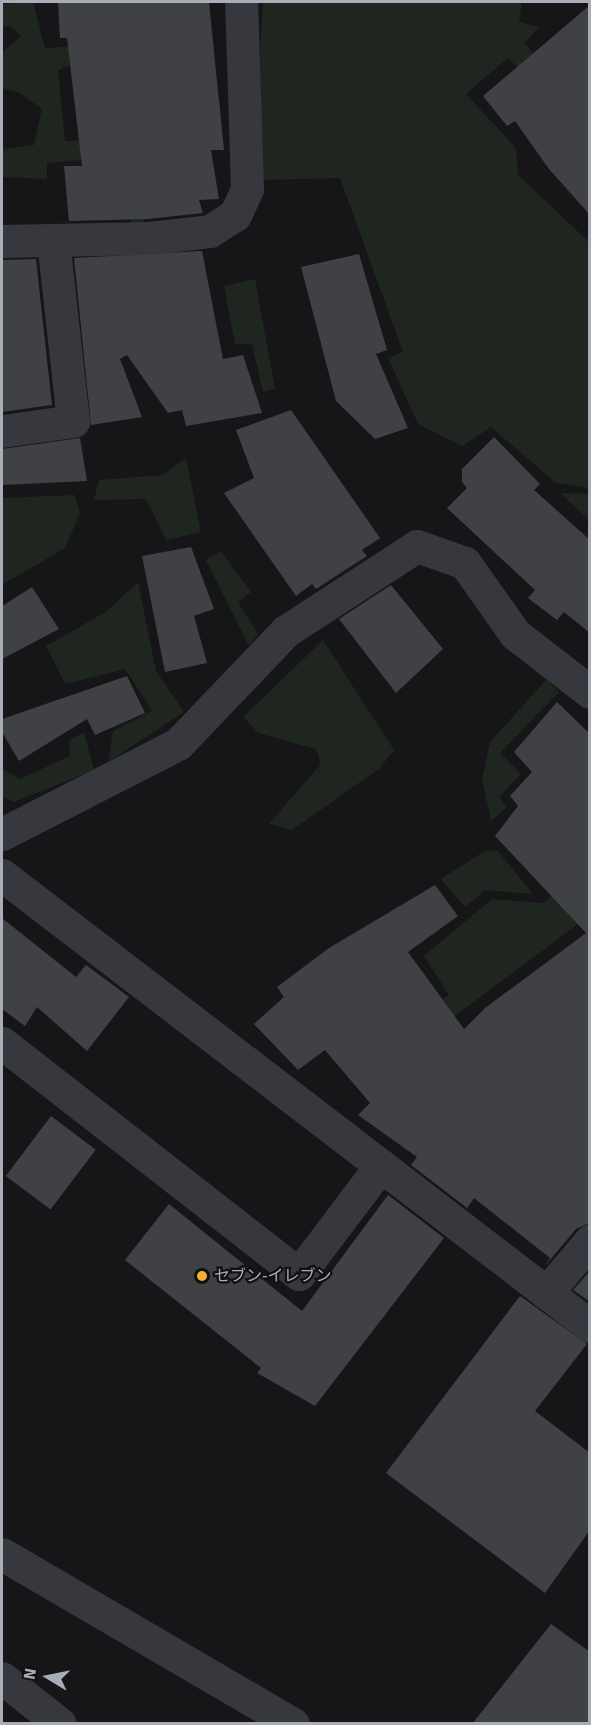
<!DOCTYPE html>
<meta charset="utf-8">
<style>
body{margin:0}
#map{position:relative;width:591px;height:1725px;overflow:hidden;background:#161618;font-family:Signika,"Noto Sans JP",sans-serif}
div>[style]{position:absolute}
.green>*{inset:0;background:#1e261f}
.building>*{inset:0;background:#404145;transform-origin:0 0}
.minor>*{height:33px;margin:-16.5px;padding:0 16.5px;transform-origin:16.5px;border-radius:16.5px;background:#37383d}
.dots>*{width:16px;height:16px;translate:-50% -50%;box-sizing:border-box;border:3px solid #111113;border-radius:50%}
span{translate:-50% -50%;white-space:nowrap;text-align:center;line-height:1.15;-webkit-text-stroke:4.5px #111113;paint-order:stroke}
.poi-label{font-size:16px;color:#a8adb8}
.left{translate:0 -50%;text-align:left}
.frame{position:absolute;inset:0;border:3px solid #a8adb8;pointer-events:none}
.north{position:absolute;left:18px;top:1647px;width:60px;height:60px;-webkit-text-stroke:4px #111113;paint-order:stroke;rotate:280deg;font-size:16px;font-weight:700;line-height:24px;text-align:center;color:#a8adb8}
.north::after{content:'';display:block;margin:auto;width:21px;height:27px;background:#a8adb8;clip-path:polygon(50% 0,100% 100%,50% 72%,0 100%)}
</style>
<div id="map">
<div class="green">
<i style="clip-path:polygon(33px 2px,45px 48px,83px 46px,82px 61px,58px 70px,65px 141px,137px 137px,144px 224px,131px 223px,121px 157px,47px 163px,47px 179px,2px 177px,2px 149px,34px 145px,42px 109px,18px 92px,2px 88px,2px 53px,21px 36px,10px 26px,2px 27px,2px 4px)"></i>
<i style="clip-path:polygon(263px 2px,522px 2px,519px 22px,539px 27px,525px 43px,571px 100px,562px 109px,508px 58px,466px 94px,516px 148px,518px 175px,589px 242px,589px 488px,556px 483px,491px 427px,462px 446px,418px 424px,388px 358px,403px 352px,340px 178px,262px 180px,260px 48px)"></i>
<i style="clip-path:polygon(255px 279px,275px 389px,263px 392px,252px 344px,235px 344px,224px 286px)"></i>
<i style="clip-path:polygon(186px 458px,201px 532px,166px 540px,146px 499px,94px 500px,99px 480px,163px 475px)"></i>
<i style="clip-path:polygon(560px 493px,589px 494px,589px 520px)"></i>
<i style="clip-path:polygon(75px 495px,80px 514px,65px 548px,2px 585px,2px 498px)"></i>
<i style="clip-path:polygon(221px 551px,251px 592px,238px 602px,258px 634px,249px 646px,206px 560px)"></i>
<i style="clip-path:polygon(138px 582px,156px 671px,184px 712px,108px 762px,113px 731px,152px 711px,125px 669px,65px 684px,46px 646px,107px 611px)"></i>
<i style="clip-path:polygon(323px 640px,394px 750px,380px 768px,292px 830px,269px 824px,321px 764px,316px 749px,258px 733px,243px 717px)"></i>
<i style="clip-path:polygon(547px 679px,559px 692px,500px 753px,521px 774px,499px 797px,507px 807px,491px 821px,482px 779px,490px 742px)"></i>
<i style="clip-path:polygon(84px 732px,94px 770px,14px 802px,2px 797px,2px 769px,20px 779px,70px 756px,69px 740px)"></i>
<i style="clip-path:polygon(497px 850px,533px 894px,485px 890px,465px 907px,441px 879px,485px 851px)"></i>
<i style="clip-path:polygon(568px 882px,589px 916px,419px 1043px,414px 1015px,449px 995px,424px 956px,492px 899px,544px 903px)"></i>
</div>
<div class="building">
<i style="clip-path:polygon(58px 2px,209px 2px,224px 150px,211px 150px,219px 199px,199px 200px,203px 213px,148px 219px,69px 221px,64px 166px,82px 166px,67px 38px,60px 38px)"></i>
<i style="clip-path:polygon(590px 5px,590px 215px,549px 169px,515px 121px,507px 126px,483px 96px)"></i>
<i style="clip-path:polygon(202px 251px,223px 359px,243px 355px,262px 413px,186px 426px,182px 410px,168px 413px,127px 355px,120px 359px,142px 417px,91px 425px,74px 258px)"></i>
<i style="clip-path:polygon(359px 254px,387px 350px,376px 354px,408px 428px,375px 439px,336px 401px,301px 267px)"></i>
<i style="clip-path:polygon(36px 259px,52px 405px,2px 412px,2px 260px)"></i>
<i style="clip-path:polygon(291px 410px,380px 538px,362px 550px,367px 556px,316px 589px,312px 584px,296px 596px,224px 493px,254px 478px,236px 430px)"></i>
<i style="clip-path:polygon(494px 437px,540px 484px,534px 490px,590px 540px,590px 633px,564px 612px,557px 620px,528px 598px,535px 590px,447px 508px,467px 488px,462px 482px,462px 469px)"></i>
<i style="clip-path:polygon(80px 438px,87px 481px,2px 485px,2px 449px)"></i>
<i style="clip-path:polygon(191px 547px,214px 609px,194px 616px,207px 663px,165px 672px,142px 556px)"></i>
<i style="clip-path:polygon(391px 585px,443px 649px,396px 693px,339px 619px)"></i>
<i style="clip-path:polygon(32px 587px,59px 629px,2px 659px,2px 606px)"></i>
<i style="clip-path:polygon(127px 676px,145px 713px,95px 735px,87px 719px,19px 761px,2px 732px,2px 719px)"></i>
<i style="clip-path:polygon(557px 702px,590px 734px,590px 1223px,576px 1229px,544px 1267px,550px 1258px,474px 1198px,467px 1208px,411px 1165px,417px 1157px,358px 1115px,370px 1103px,325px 1050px,298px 1070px,254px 1024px,284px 997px,277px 987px,329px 948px,435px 885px,458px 916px,408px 952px,464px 1029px,485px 1008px,586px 933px,495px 836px,518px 806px,510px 796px,532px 772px,514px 752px)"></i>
<i style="clip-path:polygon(2px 918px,76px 977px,86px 965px,129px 997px,87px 1051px,37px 1007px,25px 1026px,2px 1009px)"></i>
<i style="left:51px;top:1116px;width:56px;height:75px;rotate:37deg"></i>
<i style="clip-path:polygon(388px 1195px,444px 1238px,315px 1406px,257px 1373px,261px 1368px,125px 1260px,169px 1204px,302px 1311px)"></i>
<i style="clip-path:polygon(590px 1271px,590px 1302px,573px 1290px)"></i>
<i style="clip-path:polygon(520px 1296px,587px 1344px,535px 1411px,590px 1453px,590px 1530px,545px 1593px,386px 1473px)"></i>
<i style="clip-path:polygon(551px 1624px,590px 1652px,590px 1724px,472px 1724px)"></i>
</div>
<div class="minor">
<i style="left:2px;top:241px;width:147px;rotate:-1.2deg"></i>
<i style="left:149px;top:238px;width:61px;rotate:-6.5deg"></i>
<i style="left:210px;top:231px;width:30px;rotate:-33deg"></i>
<i style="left:235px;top:215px;width:29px;rotate:-65deg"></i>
<i style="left:247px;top:189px;width:187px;rotate:-91.8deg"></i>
<i style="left:2px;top:431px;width:72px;rotate:-8deg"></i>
<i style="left:73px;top:421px;width:181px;rotate:-96.3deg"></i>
<i style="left:2px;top:834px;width:198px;rotate:-27.1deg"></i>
<i style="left:178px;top:744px;width:156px;rotate:-46.3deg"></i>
<i style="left:286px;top:631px;width:156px;rotate:-33deg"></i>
<i style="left:417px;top:546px;width:51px;rotate:19.5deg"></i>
<i style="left:465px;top:563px;width:87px;rotate:54.8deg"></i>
<i style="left:515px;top:634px;width:95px;rotate:37.7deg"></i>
<i style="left:2px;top:875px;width:741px;rotate:37.49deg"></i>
<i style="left:2px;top:1043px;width:376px;rotate:37.9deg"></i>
<i style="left:299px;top:1274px;width:136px;rotate:-53deg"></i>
<i style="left:546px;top:1293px;width:68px;rotate:-49.8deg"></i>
<i style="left:2px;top:1554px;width:337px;rotate:30.3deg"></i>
<i style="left:2px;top:1678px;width:74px;rotate:38.4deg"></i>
</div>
<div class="dots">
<i style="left:202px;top:1276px;background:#f2b134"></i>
</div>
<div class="poi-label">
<span class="left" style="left:214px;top:1276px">セブン-イレブン</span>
</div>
<div class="frame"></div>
<div class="north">N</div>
</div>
